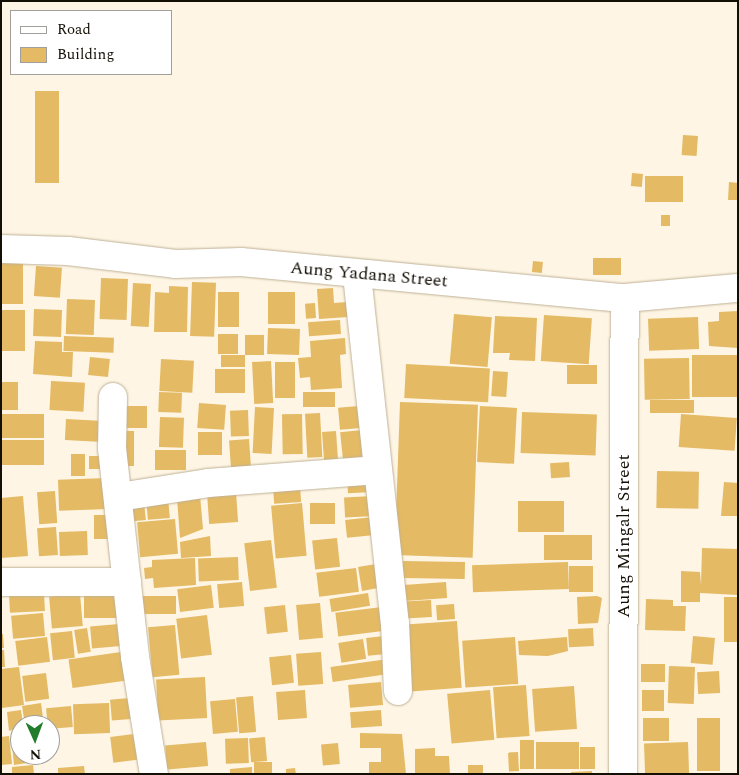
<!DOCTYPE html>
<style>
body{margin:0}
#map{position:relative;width:739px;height:775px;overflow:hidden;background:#fef5e4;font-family:Spectral,serif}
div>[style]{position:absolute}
.building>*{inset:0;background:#e4ba64;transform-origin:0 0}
.roads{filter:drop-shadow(0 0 1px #bfb196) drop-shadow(0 0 1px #bfb196)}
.minor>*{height:28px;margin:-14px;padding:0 14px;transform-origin:14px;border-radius:14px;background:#fff}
span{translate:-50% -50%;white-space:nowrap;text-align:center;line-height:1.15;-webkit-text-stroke:4px #fff;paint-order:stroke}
.street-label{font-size:18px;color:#130f05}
.frame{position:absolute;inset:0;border:2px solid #130f05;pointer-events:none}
.legend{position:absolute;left:10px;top:10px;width:162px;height:65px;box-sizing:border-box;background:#fff;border:1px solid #a19f9b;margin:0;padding:6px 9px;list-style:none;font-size:15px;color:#130f05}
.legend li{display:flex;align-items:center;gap:10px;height:25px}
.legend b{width:25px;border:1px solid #a19f9b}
.north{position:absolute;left:10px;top:715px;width:50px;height:50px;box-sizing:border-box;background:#fff;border:1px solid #a19f9b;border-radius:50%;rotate:178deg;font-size:14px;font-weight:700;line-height:20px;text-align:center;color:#130f05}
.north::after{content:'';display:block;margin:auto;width:18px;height:22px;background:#217c2b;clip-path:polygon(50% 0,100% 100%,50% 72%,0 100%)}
</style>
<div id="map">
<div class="building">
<i style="left:35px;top:91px;width:24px;height:92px"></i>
<i style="left:683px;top:135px;width:15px;height:20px;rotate:4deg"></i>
<i style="left:632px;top:173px;width:11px;height:13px;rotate:5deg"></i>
<i style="left:645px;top:176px;width:38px;height:26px"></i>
<i style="clip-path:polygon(729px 182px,738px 183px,738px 200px,728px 200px)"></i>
<i style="left:661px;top:215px;width:9px;height:11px"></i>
<i style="left:593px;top:258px;width:28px;height:17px"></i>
<i style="left:1px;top:260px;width:22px;height:44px"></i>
<i style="left:533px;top:261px;width:10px;height:11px;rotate:6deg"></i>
<i style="left:36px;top:266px;width:26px;height:30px;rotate:4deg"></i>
<i style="left:101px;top:278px;width:27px;height:41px;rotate:2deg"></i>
<i style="left:192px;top:282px;width:24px;height:54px;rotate:2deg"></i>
<i style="left:133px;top:283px;width:18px;height:43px;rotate:3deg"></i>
<i style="clip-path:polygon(169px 286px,188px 287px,187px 332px,154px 332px,155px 292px,169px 293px)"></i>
<i style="clip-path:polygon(333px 288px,334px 303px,347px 302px,348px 317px,319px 319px,317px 289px)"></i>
<i style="left:218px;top:292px;width:21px;height:35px"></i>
<i style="left:268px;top:292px;width:27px;height:32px"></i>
<i style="left:67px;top:299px;width:28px;height:35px;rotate:2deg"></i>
<i style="left:315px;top:303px;width:15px;height:10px;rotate:86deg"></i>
<i style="left:34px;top:309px;width:28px;height:27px;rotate:2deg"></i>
<i style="left:1px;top:310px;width:24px;height:41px"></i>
<i style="clip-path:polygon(738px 311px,738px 348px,709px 346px,708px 322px,719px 321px,719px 312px)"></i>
<i style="left:454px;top:314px;width:38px;height:50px;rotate:5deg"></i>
<i style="left:544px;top:315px;width:48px;height:46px;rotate:4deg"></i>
<i style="clip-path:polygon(495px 316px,537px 318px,535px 361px,509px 360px,510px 353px,493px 353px)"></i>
<i style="left:698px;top:317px;width:32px;height:50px;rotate:88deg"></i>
<i style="left:340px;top:320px;width:14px;height:32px;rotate:86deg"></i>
<i style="left:268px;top:328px;width:32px;height:26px;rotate:2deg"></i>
<i style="left:218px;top:334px;width:20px;height:20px"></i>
<i style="left:245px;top:335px;width:19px;height:20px"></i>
<i style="left:64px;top:336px;width:50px;height:15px;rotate:2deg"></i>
<i style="clip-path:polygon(345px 338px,346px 354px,340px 355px,342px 388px,311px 390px,310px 377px,300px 378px,298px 358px,311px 357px,310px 341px)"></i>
<i style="clip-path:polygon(35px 341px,62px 342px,62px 352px,73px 352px,72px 377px,33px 374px)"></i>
<i style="left:245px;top:355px;width:12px;height:24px;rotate:90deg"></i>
<i style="left:692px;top:355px;width:46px;height:42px"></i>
<i style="left:90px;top:357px;width:20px;height:18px;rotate:6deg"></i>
<i style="left:689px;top:358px;width:41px;height:45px;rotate:89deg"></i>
<i style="left:161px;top:359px;width:33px;height:32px;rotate:3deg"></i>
<i style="left:271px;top:361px;width:42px;height:19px;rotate:87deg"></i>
<i style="left:275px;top:362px;width:20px;height:36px"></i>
<i style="left:406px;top:364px;width:84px;height:34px;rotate:3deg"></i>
<i style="left:567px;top:365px;width:30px;height:19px"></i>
<i style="left:245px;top:369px;width:24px;height:30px;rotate:90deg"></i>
<i style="left:493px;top:371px;width:15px;height:25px;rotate:4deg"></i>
<i style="left:51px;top:381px;width:34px;height:29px;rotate:3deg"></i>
<i style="left:1px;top:382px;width:17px;height:28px"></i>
<i style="left:159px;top:392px;width:23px;height:20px;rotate:2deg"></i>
<i style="left:303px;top:392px;width:32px;height:15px"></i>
<i style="left:694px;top:400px;width:13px;height:44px;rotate:90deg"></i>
<i style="left:400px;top:402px;width:78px;height:153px;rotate:2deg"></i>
<i style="left:199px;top:403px;width:27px;height:25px;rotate:4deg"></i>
<i style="left:122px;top:406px;width:25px;height:22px"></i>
<i style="left:359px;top:406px;width:22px;height:21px;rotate:85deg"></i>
<i style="left:480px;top:406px;width:37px;height:56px;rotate:3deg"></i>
<i style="left:255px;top:407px;width:19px;height:46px;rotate:3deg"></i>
<i style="left:248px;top:410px;width:26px;height:18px;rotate:88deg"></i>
<i style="left:522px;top:412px;width:75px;height:41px;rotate:2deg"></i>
<i style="left:320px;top:413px;width:44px;height:15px;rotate:87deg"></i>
<i style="left:44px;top:414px;width:24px;height:43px;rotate:90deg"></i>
<i style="left:302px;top:414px;width:40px;height:20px;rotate:89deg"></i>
<i style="left:681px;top:414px;width:56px;height:33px;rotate:4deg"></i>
<i style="left:160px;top:417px;width:24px;height:30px;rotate:2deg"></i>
<i style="left:66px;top:419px;width:33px;height:21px;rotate:3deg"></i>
<i style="left:362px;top:430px;width:28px;height:22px;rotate:84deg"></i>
<i style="left:120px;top:431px;width:14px;height:35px"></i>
<i style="left:336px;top:431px;width:30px;height:14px;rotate:86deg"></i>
<i style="left:198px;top:432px;width:24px;height:23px"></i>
<i style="left:249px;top:439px;width:28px;height:20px;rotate:86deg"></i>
<i style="left:44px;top:440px;width:25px;height:43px;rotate:90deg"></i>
<i style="left:155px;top:450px;width:31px;height:20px"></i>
<i style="left:71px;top:454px;width:14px;height:22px"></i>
<i style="left:89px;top:456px;width:13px;height:13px"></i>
<i style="left:569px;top:462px;width:15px;height:19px;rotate:86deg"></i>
<i style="left:657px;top:471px;width:42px;height:37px;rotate:1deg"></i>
<i style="left:371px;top:474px;width:18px;height:24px;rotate:87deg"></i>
<i style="left:107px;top:478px;width:31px;height:49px;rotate:88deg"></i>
<i style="clip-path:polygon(724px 482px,738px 483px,738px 516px,721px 516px)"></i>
<i style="left:300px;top:486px;width:16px;height:27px;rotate:86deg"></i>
<i style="left:55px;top:491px;width:32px;height:18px;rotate:86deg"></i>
<i style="left:236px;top:492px;width:30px;height:29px;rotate:86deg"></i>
<i style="clip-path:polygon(200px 495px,203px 529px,180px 538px,177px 498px)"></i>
<i style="clip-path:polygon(23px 496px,28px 556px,1px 558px,1px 498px)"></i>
<i style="left:373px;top:496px;width:20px;height:29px;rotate:87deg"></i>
<i style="left:168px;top:497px;width:21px;height:22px;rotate:85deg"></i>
<i style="left:518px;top:501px;width:46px;height:31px"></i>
<i style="left:144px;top:502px;width:18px;height:13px;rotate:84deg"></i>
<i style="left:302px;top:503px;width:53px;height:31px;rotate:85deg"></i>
<i style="left:335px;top:503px;width:21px;height:25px;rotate:90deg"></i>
<i style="left:94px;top:515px;width:17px;height:24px"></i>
<i style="left:373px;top:517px;width:18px;height:28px;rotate:84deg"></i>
<i style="left:175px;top:519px;width:35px;height:38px;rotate:85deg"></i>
<i style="left:56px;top:527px;width:28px;height:19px;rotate:86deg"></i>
<i style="left:87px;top:531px;width:24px;height:28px;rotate:88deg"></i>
<i style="left:592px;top:535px;width:25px;height:48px;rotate:90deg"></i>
<i style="clip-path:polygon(210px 536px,211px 556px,181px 558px,180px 542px)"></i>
<i style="left:337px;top:538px;width:29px;height:25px;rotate:84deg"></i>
<i style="left:271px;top:540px;width:48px;height:27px;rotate:83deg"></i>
<i style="clip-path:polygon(702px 548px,738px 549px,738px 595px,700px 593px,700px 602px,681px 602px,681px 571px,700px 572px,701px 585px)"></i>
<i style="left:238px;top:557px;width:23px;height:40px;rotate:88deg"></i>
<i style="clip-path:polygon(195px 558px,196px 585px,154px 588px,153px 578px,145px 579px,144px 568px,152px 567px,152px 560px)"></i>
<i style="left:403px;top:561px;width:62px;height:17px;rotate:1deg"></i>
<i style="left:568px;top:562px;width:27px;height:96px;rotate:88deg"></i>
<i style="clip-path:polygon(376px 564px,381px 578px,376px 579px,378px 588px,362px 591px,358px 567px)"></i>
<i style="left:569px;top:566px;width:24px;height:26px"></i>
<i style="left:356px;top:568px;width:24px;height:40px;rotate:83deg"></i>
<i style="left:242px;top:582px;width:24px;height:25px;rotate:85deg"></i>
<i style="left:446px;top:582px;width:16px;height:46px;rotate:86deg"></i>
<i style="left:211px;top:585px;width:23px;height:34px;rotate:83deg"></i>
<i style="left:44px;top:593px;width:18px;height:35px;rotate:87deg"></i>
<i style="left:119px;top:593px;width:25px;height:35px;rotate:90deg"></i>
<i style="left:368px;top:593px;width:13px;height:39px;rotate:81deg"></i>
<i style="left:80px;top:594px;width:32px;height:31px;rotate:85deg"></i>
<i style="left:176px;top:596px;width:18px;height:34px;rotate:90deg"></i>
<i style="clip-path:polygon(597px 596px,602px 598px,598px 623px,578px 624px,577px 597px)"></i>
<i style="left:724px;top:597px;width:14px;height:45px"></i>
<i style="clip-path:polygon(646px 599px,673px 600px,673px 606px,686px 606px,685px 631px,645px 630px)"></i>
<i style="left:431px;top:600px;width:17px;height:27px;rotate:87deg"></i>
<i style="left:320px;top:603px;width:35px;height:24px;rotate:85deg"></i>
<i style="left:454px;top:604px;width:15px;height:18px;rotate:86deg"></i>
<i style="left:285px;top:605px;width:27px;height:21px;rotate:84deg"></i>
<i style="left:382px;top:607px;width:24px;height:47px;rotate:83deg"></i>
<i style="left:43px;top:613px;width:23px;height:32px;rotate:85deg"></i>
<i style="left:207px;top:615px;width:40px;height:31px;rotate:83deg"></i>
<i style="left:457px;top:621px;width:67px;height:55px;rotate:86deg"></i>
<i style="left:119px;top:624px;width:22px;height:29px;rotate:85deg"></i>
<i style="left:175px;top:625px;width:50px;height:27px;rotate:85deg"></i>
<i style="left:87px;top:628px;width:24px;height:13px;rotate:81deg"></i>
<i style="left:593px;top:628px;width:18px;height:25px;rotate:87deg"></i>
<i style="left:72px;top:631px;width:27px;height:22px;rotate:84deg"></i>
<i style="clip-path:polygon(1px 634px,3px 634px,4px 648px,1px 648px)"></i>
<i style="left:384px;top:636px;width:18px;height:18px;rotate:84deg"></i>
<i style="left:693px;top:636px;width:22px;height:27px;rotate:5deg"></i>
<i style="left:47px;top:637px;width:25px;height:32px;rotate:83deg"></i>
<i style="left:515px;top:637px;width:47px;height:53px;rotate:86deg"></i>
<i style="clip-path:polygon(567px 637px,568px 651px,548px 656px,519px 655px,518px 641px)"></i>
<i style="left:363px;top:639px;width:20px;height:25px;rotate:81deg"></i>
<i style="clip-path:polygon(1px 650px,4px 650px,5px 667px,1px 667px)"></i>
<i style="left:121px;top:652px;width:29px;height:53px;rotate:82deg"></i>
<i style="left:321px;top:652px;width:32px;height:25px;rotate:86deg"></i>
<i style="left:291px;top:655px;width:28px;height:22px;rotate:84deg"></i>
<i style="left:388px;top:659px;width:15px;height:58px;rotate:82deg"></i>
<i style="left:641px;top:664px;width:24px;height:18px"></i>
<i style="left:669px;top:666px;width:26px;height:37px;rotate:2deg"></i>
<i style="clip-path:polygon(19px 667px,24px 705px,2px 708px,1px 669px)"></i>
<i style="left:719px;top:671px;width:22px;height:22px;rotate:87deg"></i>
<i style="left:46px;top:673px;width:26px;height:24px;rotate:83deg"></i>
<i style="left:205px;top:677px;width:41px;height:49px;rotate:87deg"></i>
<i style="left:381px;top:682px;width:23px;height:33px;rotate:85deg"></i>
<i style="left:526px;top:685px;width:51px;height:33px;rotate:86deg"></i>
<i style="left:574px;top:686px;width:43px;height:42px;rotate:86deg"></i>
<i style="left:305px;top:690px;width:28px;height:29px;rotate:86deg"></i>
<i style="left:490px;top:690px;width:50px;height:43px;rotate:85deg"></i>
<i style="left:642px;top:690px;width:22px;height:21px"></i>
<i style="left:253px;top:696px;width:36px;height:17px;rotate:85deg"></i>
<i style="left:129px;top:698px;width:21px;height:19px;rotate:85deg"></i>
<i style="left:235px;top:699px;width:33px;height:25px;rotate:85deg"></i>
<i style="clip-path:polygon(41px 703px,44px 725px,25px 725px,22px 706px)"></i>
<i style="left:109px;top:703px;width:30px;height:36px;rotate:88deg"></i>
<i style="left:71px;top:706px;width:21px;height:25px;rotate:85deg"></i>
<i style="clip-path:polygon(21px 710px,23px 725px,9px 731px,7px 712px)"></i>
<i style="left:381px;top:710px;width:16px;height:31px;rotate:86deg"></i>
<i style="left:669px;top:718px;width:23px;height:26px;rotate:90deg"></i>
<i style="left:697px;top:718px;width:23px;height:53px"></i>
<i style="clip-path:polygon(360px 733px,402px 734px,406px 774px,369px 774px,369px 762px,381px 762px,381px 748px,360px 748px)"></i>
<i style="clip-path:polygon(20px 734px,20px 755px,26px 755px,27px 763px,14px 765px,11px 735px)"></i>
<i style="left:134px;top:734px;width:26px;height:24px;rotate:83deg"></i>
<i style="clip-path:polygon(9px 736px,12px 764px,1px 765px,1px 737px)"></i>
<i style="left:265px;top:737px;width:24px;height:16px;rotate:85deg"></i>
<i style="left:248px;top:738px;width:25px;height:23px;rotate:88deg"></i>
<i style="left:520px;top:740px;width:14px;height:29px"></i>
<i style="left:206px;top:742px;width:24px;height:41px;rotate:85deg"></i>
<i style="left:536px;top:742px;width:43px;height:27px"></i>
<i style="left:688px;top:742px;width:32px;height:44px;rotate:88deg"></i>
<i style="left:338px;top:743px;width:21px;height:17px;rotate:85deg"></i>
<i style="left:580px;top:747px;width:15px;height:22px"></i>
<i style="clip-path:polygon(435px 748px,435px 756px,449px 756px,450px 774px,415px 774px,415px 749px)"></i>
<i style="left:518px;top:752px;width:19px;height:10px;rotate:87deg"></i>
<i style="left:272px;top:762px;width:12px;height:18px;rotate:90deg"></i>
<i style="clip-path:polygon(33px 765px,34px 774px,12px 774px,12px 767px)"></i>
<i style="left:468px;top:765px;width:15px;height:9px"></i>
<i style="clip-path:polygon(84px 766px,85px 774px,58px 774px,58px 768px)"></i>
<i style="clip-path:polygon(252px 767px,252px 774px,230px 774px,230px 769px)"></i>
<i style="clip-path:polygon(295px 768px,296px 774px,286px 774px,286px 769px)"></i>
<i style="clip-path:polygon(592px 771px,592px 774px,571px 774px,571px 772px)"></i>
</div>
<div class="roads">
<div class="minor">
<i style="left:1px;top:249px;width:67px;rotate:1.7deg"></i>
<i style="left:68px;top:251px;width:108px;rotate:6.9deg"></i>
<i style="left:175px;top:264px;width:66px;rotate:-1.7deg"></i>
<i style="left:241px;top:262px;width:386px;rotate:5.4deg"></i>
<i style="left:625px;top:298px;width:113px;rotate:-5.1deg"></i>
<i style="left:357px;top:275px;width:350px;rotate:83.8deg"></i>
<i style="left:395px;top:623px;width:68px;rotate:87.5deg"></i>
<i style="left:113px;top:397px;width:51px;rotate:91.1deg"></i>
<i style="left:112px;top:448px;width:210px;rotate:83.7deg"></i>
<i style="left:135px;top:657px;width:119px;rotate:80.8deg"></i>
<i style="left:119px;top:497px;width:90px;rotate:-8.9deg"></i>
<i style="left:208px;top:483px;width:170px;rotate:-4.4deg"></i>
<i style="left:1px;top:582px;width:126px"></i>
<i style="left:623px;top:774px;width:476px;rotate:-89.8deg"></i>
</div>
</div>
<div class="street-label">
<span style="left:369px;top:275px;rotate:5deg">Aung Yadana Street</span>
<span style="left:624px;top:536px;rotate:-90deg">Aung Mingalr Street</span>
</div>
<div class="frame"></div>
<ul class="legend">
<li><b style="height:6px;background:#fff"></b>Road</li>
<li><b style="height:14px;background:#e4ba64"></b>Building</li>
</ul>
<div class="north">N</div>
</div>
